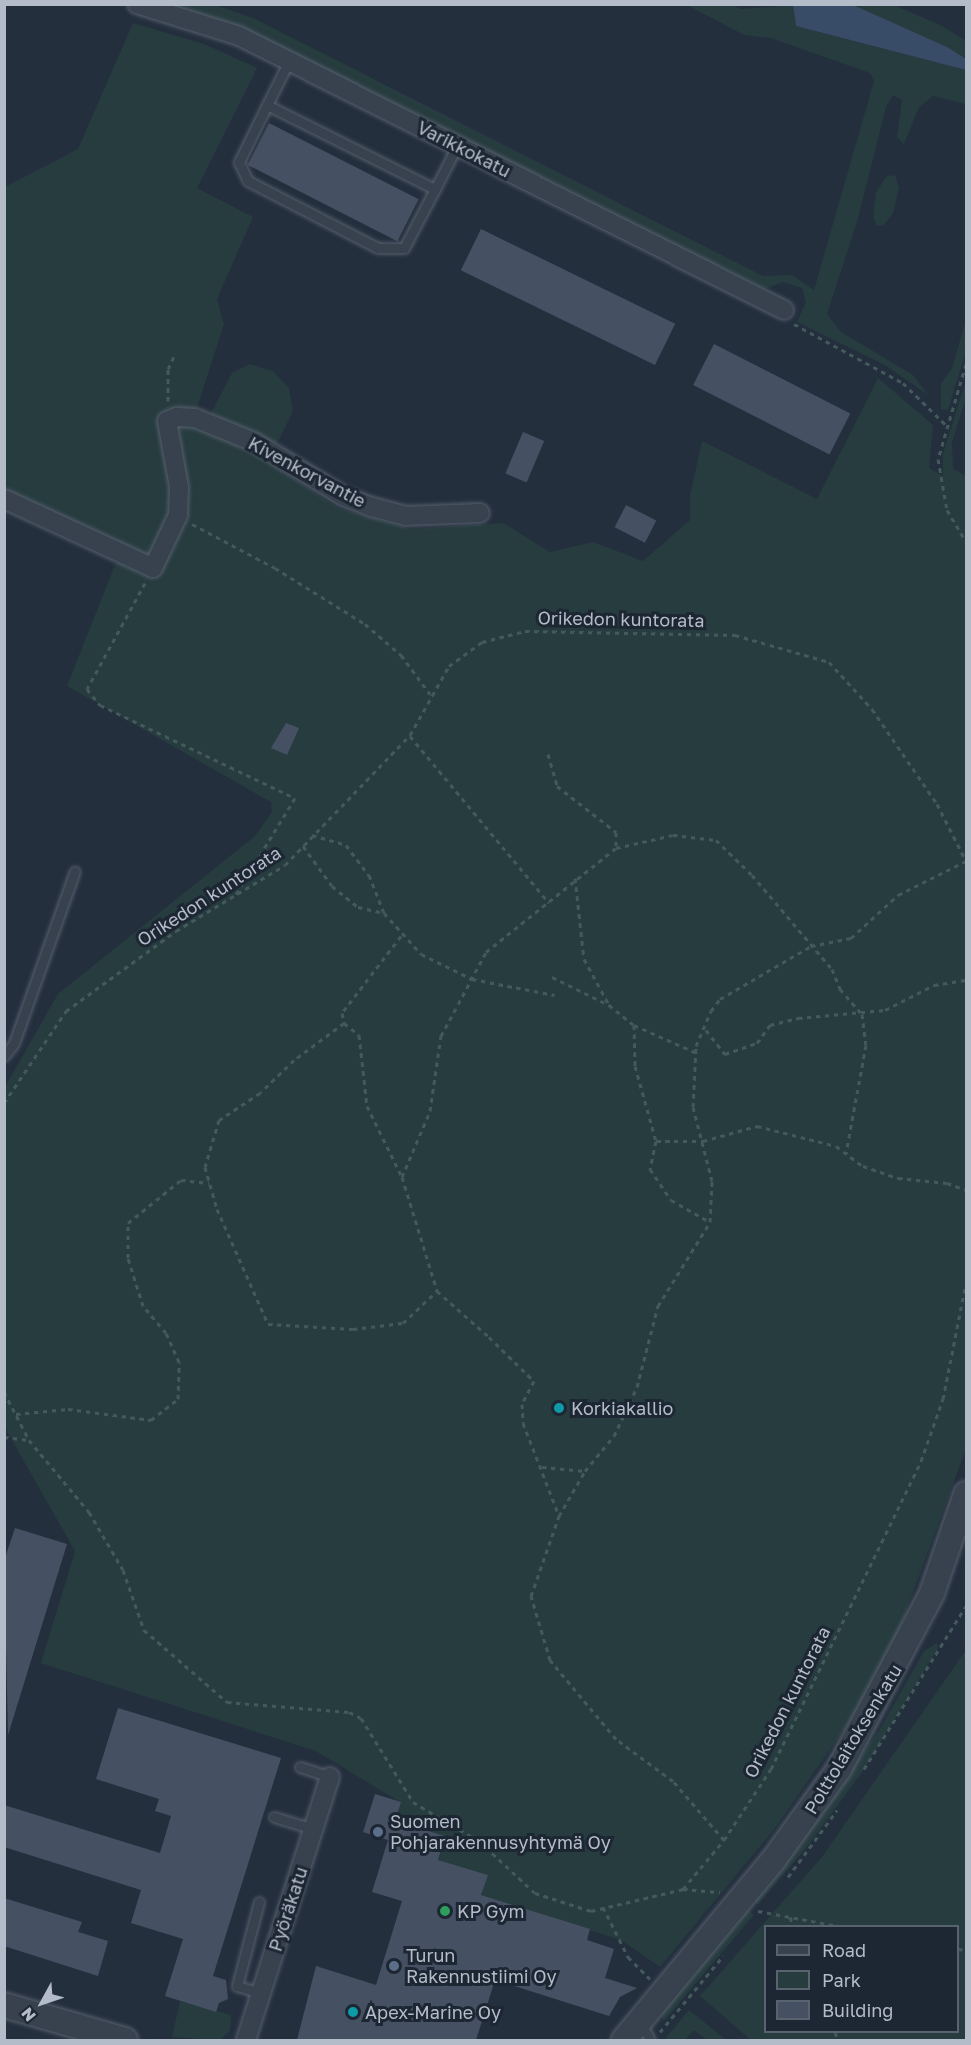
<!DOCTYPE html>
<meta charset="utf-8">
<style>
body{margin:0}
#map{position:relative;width:971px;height:2045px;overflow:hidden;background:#242f3e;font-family:"Golos Text",sans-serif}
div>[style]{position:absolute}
.green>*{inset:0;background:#263c3f}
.water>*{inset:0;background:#394c67}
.building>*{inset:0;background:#455162;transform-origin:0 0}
.path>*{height:3px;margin-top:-1.5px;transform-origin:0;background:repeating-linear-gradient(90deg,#44595c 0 4.5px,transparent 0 9px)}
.roads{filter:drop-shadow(0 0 2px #565f6c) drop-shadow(0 0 2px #565f6c)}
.service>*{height:9px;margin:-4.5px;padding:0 4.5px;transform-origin:4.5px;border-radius:4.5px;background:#38414e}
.minor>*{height:18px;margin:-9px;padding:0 9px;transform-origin:9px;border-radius:9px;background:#38414e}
.tertiary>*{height:24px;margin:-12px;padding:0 12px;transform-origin:12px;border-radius:12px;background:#38414e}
.dots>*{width:16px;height:16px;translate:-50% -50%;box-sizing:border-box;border:3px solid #1d2633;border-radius:50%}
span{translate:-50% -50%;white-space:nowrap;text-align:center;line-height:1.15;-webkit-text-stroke:6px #1d2633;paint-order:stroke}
.street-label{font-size:18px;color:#b4bcc9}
.poi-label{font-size:18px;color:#b4bcc9}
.left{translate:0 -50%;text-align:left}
.frame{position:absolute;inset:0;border:6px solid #b4bcc9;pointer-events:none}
.legend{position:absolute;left:764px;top:1925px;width:195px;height:108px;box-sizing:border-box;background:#1d2633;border:2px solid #59626f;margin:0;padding:8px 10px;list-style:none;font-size:18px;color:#b4bcc9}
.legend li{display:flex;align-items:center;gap:12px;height:30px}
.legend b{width:30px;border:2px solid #59626f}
.north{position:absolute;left:12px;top:1973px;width:60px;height:60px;-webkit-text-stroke:4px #1d2633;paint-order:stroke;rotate:230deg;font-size:16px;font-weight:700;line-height:24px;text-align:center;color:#b4bcc9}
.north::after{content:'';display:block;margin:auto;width:21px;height:27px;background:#b4bcc9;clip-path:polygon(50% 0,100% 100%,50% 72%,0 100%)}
</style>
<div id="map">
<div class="green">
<i style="clip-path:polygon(170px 5px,215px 5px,253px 18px,763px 276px,792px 275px,814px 290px,874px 81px,870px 73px,771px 38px,744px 35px,687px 5px,732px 5px,741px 9px,793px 5px,796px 26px,966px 70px,966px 104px,933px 96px,919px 107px,904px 144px,897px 137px,902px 100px,893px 95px,886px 107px,857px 222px,827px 314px,841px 332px,913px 375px,928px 395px,885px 365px,797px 322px,806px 302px,802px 288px,783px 282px,765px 289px,262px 38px)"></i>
<i style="clip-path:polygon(853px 5px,894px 5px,940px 25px,966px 41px,966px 59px)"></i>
<i style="clip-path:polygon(133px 23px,204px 44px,257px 68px,197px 188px,253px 217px,217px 299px,224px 324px,196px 411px,209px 417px,232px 373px,250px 364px,273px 371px,289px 388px,293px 411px,268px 462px,338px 508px,411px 529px,503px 523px,550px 552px,593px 542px,643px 561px,690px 520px,690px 496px,702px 441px,817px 499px,878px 378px,933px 425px,929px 468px,943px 476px,943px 454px,966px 380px,966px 398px,952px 442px,953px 469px,966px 476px,966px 1449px,895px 1641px,857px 1711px,773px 1831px,660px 1967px,621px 1940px,481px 1895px,487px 1875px,438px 1860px,445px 1836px,395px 1821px,400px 1802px,316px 1751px,41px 1663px,75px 1551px,5px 1428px,5px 1087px,58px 994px,255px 836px,272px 812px,271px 802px,67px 686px,119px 555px,5px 501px,5px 187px,78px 149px)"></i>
<i style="clip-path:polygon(895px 175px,899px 188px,893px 213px,884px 225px,877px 226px,873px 217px,876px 192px,887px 176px)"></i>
<i style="clip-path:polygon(966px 319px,966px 351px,948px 410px,941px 409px,941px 383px,952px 369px)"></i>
<i style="clip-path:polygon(937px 1643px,938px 1648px,865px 1768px,808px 1846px,757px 1905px,755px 1900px,880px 1729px,924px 1651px)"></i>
<i style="clip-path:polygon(evenodd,966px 1650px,966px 2040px,751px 2040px,700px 1996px,822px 1857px,966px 1650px,766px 1926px,958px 1926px,958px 2032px,766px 2032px,766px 1926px)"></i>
<i style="clip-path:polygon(747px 1909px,754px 1915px,664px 2021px,661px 2014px)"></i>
<i style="clip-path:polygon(180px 2001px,231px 2015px,230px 2031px,220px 2040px,172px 2037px)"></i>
<i style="clip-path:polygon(689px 2010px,726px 2040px,707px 2040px,694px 2030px,685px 2040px,664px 2040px)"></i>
</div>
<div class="water">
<i style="clip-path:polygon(793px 5px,853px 5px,947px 47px,966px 59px,966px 70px,796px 26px)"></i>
</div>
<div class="building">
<i style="left:269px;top:123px;width:168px;height:47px;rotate:27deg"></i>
<i style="left:481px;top:229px;width:216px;height:46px;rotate:26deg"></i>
<i style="left:714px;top:344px;width:153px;height:46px;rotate:27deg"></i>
<i style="left:523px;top:432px;width:23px;height:45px;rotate:23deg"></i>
<i style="left:626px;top:505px;width:34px;height:25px;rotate:27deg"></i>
<i style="clip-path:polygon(286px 723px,299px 728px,287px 755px,271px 748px)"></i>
<i style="clip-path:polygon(15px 1528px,67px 1544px,8px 1735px,4px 1561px)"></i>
<i style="clip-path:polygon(118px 1708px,281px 1758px,213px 1976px,226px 1980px,228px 1999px,219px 2003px,216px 2012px,165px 1996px,183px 1939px,131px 1923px,141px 1890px,4px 1847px,4px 1805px,160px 1853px,171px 1816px,155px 1811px,159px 1799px,96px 1779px)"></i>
<i style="clip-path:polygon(375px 1794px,401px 1802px,395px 1821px,445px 1836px,438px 1860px,488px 1875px,481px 1895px,590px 1929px,587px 1940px,614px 1949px,605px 1978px,637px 1988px,620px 1997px,609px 2016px,495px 1980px,476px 2040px,297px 2040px,316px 1966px,376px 1985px,402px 1901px,372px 1892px,388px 1840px,363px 1832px)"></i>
<i style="clip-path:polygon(4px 1898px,82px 1922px,78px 1932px,108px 1941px,98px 1976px,4px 1946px)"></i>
</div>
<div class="path">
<i style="left:794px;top:324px;width:124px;rotate:28.4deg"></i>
<i style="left:903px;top:383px;width:62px;rotate:44.3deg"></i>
<i style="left:966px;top:364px;width:99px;rotate:106.4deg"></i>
<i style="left:938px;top:459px;width:52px;rotate:80deg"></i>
<i style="left:947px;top:510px;width:37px;rotate:59deg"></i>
<i style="left:168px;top:401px;width:32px;rotate:-90deg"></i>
<i style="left:168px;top:369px;width:17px;rotate:-65deg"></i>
<i style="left:192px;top:524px;width:94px;rotate:27.9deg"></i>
<i style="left:275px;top:568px;width:106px;rotate:31.9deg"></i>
<i style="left:365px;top:624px;width:48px;rotate:40.7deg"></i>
<i style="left:401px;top:655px;width:49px;rotate:53.4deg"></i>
<i style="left:145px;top:583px;width:121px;rotate:118.7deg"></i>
<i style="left:87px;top:689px;width:21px;rotate:51deg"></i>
<i style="left:100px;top:705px;width:216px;rotate:25.5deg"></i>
<i style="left:295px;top:798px;width:115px;rotate:121.5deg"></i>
<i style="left:410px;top:736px;width:217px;rotate:50.2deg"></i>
<i style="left:548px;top:754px;width:33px;rotate:74deg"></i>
<i style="left:557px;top:786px;width:75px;rotate:37.9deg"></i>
<i style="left:616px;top:832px;width:16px;rotate:90deg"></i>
<i style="left:312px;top:835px;width:35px;rotate:16deg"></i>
<i style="left:346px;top:845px;width:38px;rotate:53deg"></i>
<i style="left:369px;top:875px;width:41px;rotate:68.5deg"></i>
<i style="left:384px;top:913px;width:55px;rotate:47.9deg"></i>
<i style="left:421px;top:954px;width:57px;rotate:26.1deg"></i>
<i style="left:472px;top:979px;width:84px;rotate:11deg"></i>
<i style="left:303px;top:846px;width:49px;rotate:54.1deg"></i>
<i style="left:332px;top:886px;width:33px;rotate:39deg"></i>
<i style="left:358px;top:907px;width:27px;rotate:13deg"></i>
<i style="left:575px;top:878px;width:81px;rotate:83.7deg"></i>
<i style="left:584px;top:959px;width:50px;rotate:61.4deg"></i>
<i style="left:401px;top:936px;width:97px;rotate:127.5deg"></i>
<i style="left:342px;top:1013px;width:10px;rotate:79deg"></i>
<i style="left:344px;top:1023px;width:62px;rotate:143.5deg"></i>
<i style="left:294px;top:1060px;width:47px;rotate:135.9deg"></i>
<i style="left:260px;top:1093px;width:49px;rotate:146.6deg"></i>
<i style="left:219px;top:1120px;width:49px;rotate:106.6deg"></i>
<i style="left:205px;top:1167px;width:44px;rotate:74.1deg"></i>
<i style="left:217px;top:1209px;width:126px;rotate:66.1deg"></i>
<i style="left:268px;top:1324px;width:85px;rotate:3.4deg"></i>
<i style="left:353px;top:1329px;width:50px;rotate:-6.8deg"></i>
<i style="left:403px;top:1323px;width:47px;rotate:-43.3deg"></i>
<i style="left:437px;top:1291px;width:69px;rotate:41.5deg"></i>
<i style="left:489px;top:1337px;width:63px;rotate:44.4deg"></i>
<i style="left:534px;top:1381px;width:26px;rotate:118deg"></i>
<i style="left:522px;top:1404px;width:19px;rotate:87deg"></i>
<i style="left:523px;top:1423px;width:100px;rotate:68.8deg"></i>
<i style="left:552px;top:977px;width:64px;rotate:26.2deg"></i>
<i style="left:609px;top:1005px;width:32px;rotate:39deg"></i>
<i style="left:634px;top:1025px;width:69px;rotate:24deg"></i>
<i style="left:344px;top:1023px;width:19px;rotate:39deg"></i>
<i style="left:359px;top:1035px;width:71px;rotate:83.6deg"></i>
<i style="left:367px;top:1106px;width:79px;rotate:63.8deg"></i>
<i style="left:402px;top:1177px;width:119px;rotate:72.9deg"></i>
<i style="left:634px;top:1025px;width:41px;rotate:88.6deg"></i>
<i style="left:635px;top:1066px;width:78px;rotate:74.4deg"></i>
<i style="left:656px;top:1141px;width:29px;rotate:102deg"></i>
<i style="left:650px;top:1169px;width:37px;rotate:56deg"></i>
<i style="left:671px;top:1200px;width:45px;rotate:29.4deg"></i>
<i style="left:706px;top:1030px;width:31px;rotate:52deg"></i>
<i style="left:725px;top:1054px;width:34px;rotate:-19deg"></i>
<i style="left:757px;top:1043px;width:22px;rotate:-54deg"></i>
<i style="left:770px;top:1025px;width:29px;rotate:-14deg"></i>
<i style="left:798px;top:1018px;width:87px;rotate:-5.3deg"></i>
<i style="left:885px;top:1010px;width:55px;rotate:-27deg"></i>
<i style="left:934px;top:985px;width:32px;rotate:-9deg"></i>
<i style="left:4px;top:1103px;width:111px;rotate:-56deg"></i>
<i style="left:66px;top:1011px;width:136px;rotate:-36deg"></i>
<i style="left:176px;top:931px;width:127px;rotate:-31.2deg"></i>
<i style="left:285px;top:865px;width:180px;rotate:-46.1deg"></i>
<i style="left:410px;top:735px;width:79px;rotate:-60.5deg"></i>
<i style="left:449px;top:666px;width:41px;rotate:-36deg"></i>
<i style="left:482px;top:642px;width:44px;rotate:-14.3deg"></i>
<i style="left:525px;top:631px;width:210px;rotate:1.1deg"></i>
<i style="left:735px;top:635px;width:98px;rotate:16deg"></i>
<i style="left:829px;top:662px;width:64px;rotate:47.5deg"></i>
<i style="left:872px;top:709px;width:115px;rotate:55.6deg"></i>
<i style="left:937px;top:804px;width:64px;rotate:63deg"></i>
<i style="left:656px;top:1141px;width:47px"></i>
<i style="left:703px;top:1141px;width:56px;rotate:-15.5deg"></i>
<i style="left:757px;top:1126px;width:81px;rotate:14.2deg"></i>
<i style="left:836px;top:1146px;width:34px;rotate:37deg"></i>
<i style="left:863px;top:1166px;width:37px;rotate:19deg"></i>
<i style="left:898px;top:1178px;width:49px;rotate:5.8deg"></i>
<i style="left:947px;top:1183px;width:20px;rotate:20deg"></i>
<i style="left:402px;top:1177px;width:72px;rotate:-67deg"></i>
<i style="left:430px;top:1111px;width:76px;rotate:-81.7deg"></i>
<i style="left:441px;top:1036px;width:95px;rotate:-61.8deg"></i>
<i style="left:486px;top:952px;width:166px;rotate:-38.7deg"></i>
<i style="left:616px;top:848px;width:58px;rotate:-12.8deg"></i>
<i style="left:673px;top:835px;width:43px;rotate:6.6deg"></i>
<i style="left:716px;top:840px;width:50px;rotate:44.2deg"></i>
<i style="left:752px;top:875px;width:123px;rotate:49.6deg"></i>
<i style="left:832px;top:969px;width:22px;rotate:68deg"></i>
<i style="left:840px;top:989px;width:33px;rotate:49deg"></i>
<i style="left:862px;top:1014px;width:31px;rotate:83deg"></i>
<i style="left:866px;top:1045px;width:110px;rotate:100.5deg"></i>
<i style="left:4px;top:1392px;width:54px;rotate:62.5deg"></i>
<i style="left:29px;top:1440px;width:94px;rotate:50.2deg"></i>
<i style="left:89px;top:1512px;width:67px;rotate:59.6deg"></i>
<i style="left:123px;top:1570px;width:64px;rotate:70.7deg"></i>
<i style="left:144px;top:1630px;width:110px;rotate:40.9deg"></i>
<i style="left:227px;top:1702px;width:122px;rotate:4.7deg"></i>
<i style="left:349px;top:1712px;width:13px;rotate:27deg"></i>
<i style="left:361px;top:1718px;width:99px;rotate:58.2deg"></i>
<i style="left:413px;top:1802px;width:77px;rotate:30.6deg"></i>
<i style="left:479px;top:1841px;width:76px;rotate:42.9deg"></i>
<i style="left:535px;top:1893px;width:59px;rotate:17.8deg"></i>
<i style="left:591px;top:1911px;width:95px;rotate:-13.4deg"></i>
<i style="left:683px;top:1889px;width:64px;rotate:-50.1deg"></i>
<i style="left:724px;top:1840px;width:85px;rotate:-56.5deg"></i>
<i style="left:771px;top:1769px;width:343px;rotate:-64deg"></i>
<i style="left:921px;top:1461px;width:66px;rotate:-70.5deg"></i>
<i style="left:943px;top:1399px;width:118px;rotate:-78.8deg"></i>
<i style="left:16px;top:1414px;width:52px;rotate:-5.5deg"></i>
<i style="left:68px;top:1409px;width:84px;rotate:7.5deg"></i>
<i style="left:151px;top:1420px;width:34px;rotate:-38deg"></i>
<i style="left:178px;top:1399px;width:37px;rotate:-88deg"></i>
<i style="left:179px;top:1362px;width:32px;rotate:-114deg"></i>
<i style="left:166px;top:1333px;width:35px;rotate:-130deg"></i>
<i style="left:143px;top:1306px;width:50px;rotate:-107.4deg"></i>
<i style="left:128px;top:1258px;width:35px;rotate:-90deg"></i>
<i style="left:128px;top:1223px;width:68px;rotate:-39.1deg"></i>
<i style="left:181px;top:1180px;width:28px;rotate:6deg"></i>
<i style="left:4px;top:1437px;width:25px;rotate:7deg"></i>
<i style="left:542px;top:1467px;width:43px;rotate:5.3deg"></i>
<i style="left:864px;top:1769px;width:192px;rotate:-58deg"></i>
<i style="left:724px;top:1840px;width:78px;rotate:-130.8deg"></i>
<i style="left:673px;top:1781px;width:71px;rotate:-143.6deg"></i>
<i style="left:616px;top:1739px;width:103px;rotate:-129.9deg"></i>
<i style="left:550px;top:1660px;width:67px;rotate:-106.5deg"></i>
<i style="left:531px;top:1596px;width:85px;rotate:-70.7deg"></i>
<i style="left:559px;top:1516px;width:52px;rotate:-60deg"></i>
<i style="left:585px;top:1471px;width:45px;rotate:-50.4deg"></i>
<i style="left:614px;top:1436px;width:54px;rotate:-64.9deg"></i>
<i style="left:637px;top:1387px;width:84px;rotate:-75.5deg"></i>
<i style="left:658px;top:1306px;width:99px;rotate:-58.2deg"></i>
<i style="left:710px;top:1222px;width:41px;rotate:-87.2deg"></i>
<i style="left:712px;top:1181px;width:76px;rotate:-104.4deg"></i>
<i style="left:693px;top:1107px;width:61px;rotate:-87.2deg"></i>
<i style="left:696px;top:1046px;width:38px;rotate:-67deg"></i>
<i style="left:711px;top:1011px;width:15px;rotate:-53deg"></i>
<i style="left:720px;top:999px;width:105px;rotate:-30.2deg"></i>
<i style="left:811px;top:946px;width:41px;rotate:-11.3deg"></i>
<i style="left:851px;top:938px;width:64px;rotate:-42.5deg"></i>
<i style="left:898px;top:895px;width:76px;rotate:-26.6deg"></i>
<i style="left:788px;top:1877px;width:83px;rotate:-53.8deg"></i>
<i style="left:683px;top:1889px;width:37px;rotate:5deg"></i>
<i style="left:603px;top:1907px;width:56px;rotate:63.4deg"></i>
<i style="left:628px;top:1957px;width:31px;rotate:45deg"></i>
<i style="left:758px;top:1911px;width:81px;rotate:10.6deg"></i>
<i style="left:790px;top:1917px;width:9px;rotate:72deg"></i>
<i style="left:958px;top:1949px;width:8px;rotate:7deg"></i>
<i style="left:660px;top:2032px;width:99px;rotate:-50.3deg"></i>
<i style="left:835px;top:2032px;width:9px;rotate:69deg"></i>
</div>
<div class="roads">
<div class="service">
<i style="left:289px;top:61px;width:49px;rotate:116.6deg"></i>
<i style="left:267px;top:105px;width:188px;rotate:26.6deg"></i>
<i style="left:435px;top:189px;width:48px;rotate:-62.9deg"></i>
<i style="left:267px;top:105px;width:64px;rotate:116.2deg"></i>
<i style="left:239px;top:162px;width:21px;rotate:65deg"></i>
<i style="left:248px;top:181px;width:146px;rotate:27.3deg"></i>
<i style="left:378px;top:248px;width:26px"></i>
<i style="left:404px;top:248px;width:67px;rotate:-62.3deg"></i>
<i style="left:4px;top:1056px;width:16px;rotate:-52deg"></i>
<i style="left:14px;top:1043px;width:182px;rotate:-70.5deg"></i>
<i style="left:300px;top:1767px;width:32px;rotate:18deg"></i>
<i style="left:274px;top:1817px;width:41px;rotate:17.1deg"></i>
<i style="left:259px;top:1902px;width:87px;rotate:104.7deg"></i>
<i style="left:237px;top:1986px;width:25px;rotate:16deg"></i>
<i style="left:641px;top:2023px;width:19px;rotate:62deg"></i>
</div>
<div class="minor">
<i style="left:137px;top:4px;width:107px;rotate:17.4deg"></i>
<i style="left:239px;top:36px;width:610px;rotate:26.69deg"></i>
<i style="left:4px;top:499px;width:164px;rotate:24.8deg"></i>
<i style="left:153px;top:568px;width:59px;rotate:-64.7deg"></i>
<i style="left:178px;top:515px;width:28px;rotate:-88deg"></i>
<i style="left:179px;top:487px;width:67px;rotate:-100.3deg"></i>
<i style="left:167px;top:421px;width:11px;rotate:-22deg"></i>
<i style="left:177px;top:417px;width:18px;rotate:3deg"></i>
<i style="left:195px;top:418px;width:64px;rotate:22.1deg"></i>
<i style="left:254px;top:442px;width:104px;rotate:31.2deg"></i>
<i style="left:343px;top:496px;width:31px;rotate:21deg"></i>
<i style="left:372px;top:507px;width:34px;rotate:15deg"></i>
<i style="left:405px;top:516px;width:75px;rotate:-2.3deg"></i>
<i style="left:246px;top:2040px;width:276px;rotate:-72.3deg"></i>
</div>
<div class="tertiary">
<i style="left:4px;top:2005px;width:126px;rotate:16.1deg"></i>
<i style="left:624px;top:2040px;width:231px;rotate:-50.3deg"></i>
<i style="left:772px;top:1862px;width:115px;rotate:-54.2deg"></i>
<i style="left:839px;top:1769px;width:199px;rotate:-62.1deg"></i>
<i style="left:932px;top:1593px;width:105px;rotate:-71deg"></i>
</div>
</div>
<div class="dots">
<i style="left:559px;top:1408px;background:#0f9aa8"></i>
<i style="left:378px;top:1832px;background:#5c6f8a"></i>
<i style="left:445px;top:1911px;background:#2e9e5b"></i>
<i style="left:394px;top:1966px;background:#5c6f8a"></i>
<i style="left:353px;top:2012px;background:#0f9aa8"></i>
</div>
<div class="street-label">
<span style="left:464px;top:149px;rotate:27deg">Varikkokatu</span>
<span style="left:307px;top:472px;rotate:28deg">Kivenkorvantie</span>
<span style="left:621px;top:619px;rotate:1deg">Orikedon kuntorata</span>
<span style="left:209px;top:896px;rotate:-33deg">Orikedon kuntorata</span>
<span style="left:787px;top:1702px;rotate:-63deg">Orikedon kuntorata</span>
<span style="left:853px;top:1739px;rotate:-59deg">Polttolaitoksenkatu</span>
<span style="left:288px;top:1909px;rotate:-72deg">Pyöräkatu</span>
</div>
<div class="poi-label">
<span class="left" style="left:571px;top:1408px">Korkiakallio</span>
<span class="left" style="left:390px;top:1832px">Suomen<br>Pohjarakennusyhtymä Oy</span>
<span class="left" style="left:457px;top:1911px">KP Gym</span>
<span class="left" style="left:406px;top:1966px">Turun<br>Rakennustiimi Oy</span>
<span class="left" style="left:365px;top:2012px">Apex-Marine Oy</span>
</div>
<div class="frame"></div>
<ul class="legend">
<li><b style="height:8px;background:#38414e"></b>Road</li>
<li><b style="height:16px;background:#263c3f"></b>Park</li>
<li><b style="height:16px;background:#455162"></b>Building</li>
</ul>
<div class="north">N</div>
</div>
